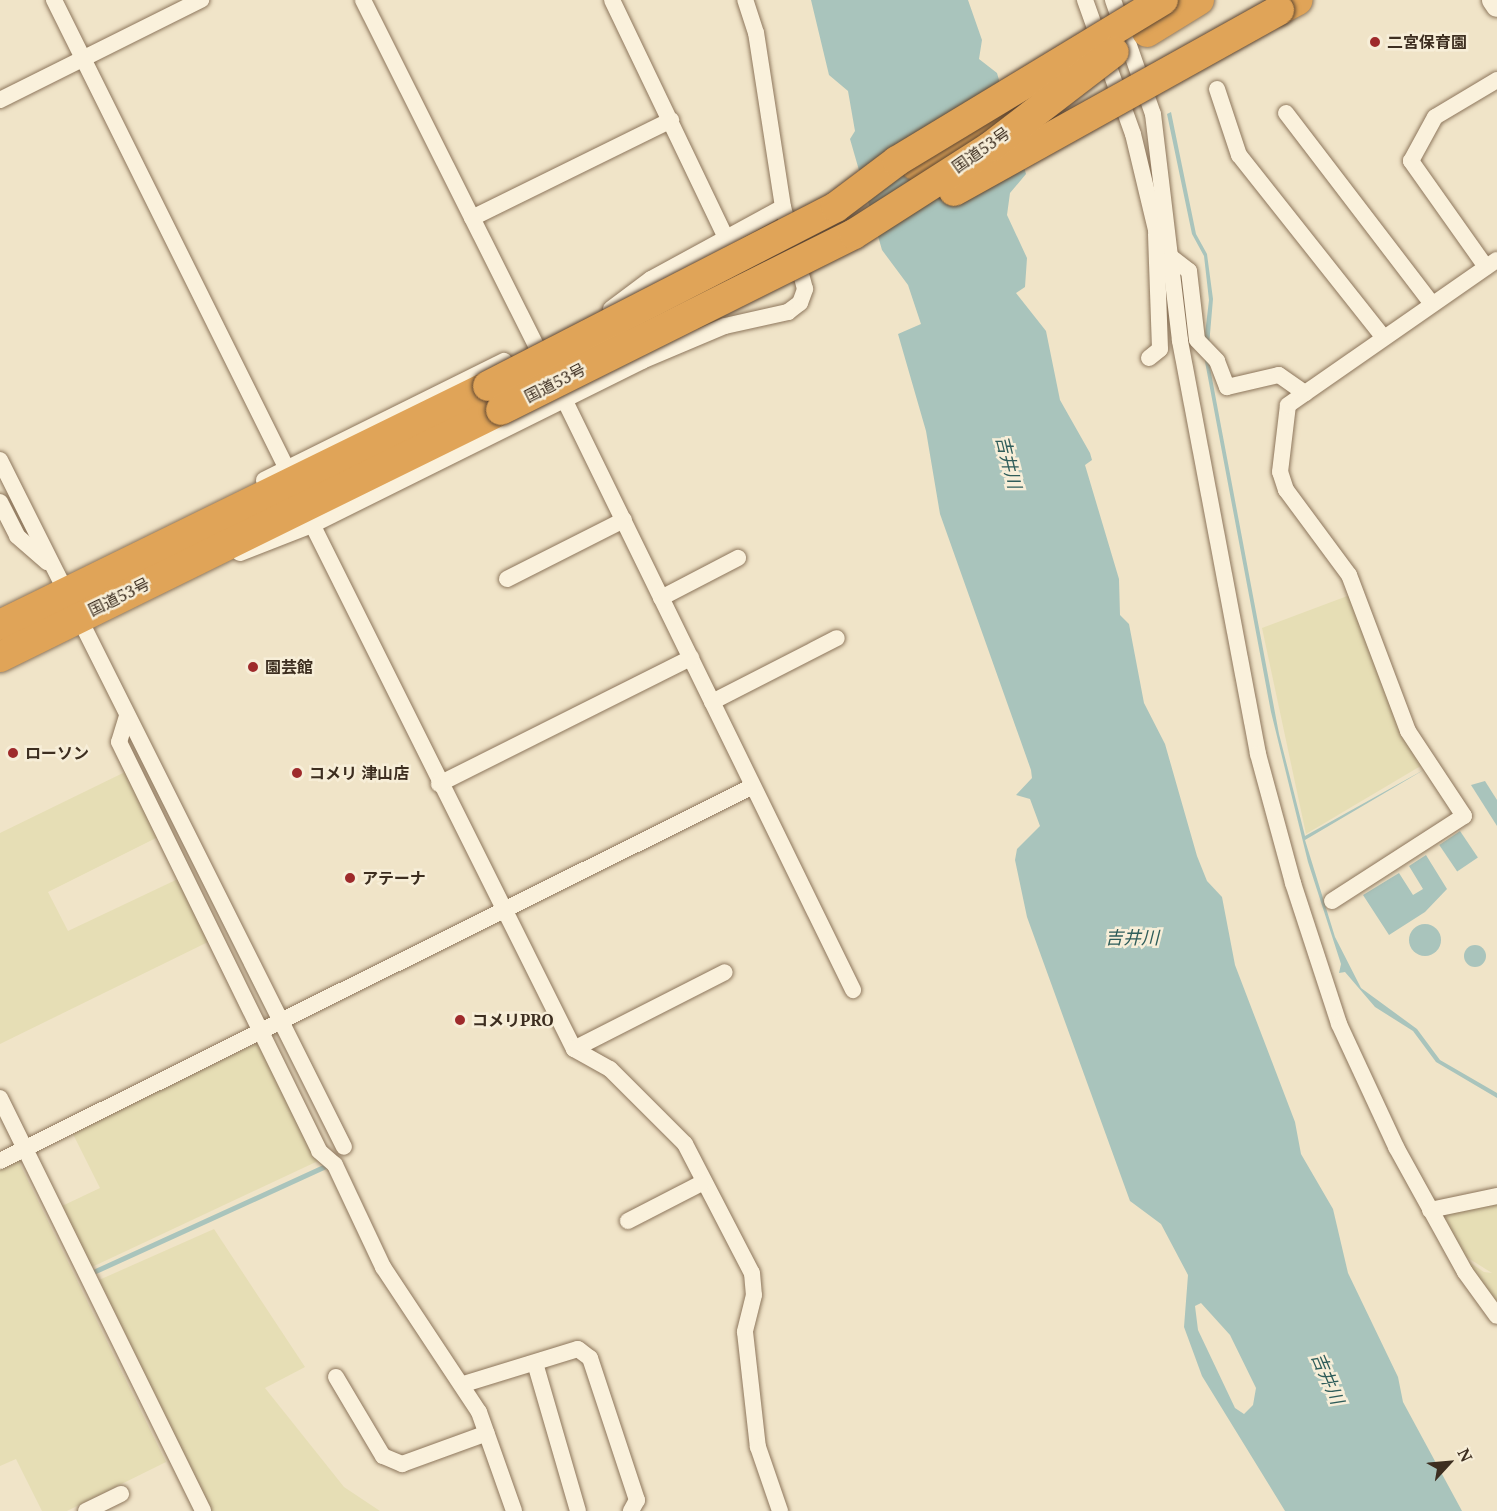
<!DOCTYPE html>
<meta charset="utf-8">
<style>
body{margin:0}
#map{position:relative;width:1497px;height:1511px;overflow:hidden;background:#f0e4c8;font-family:"Noto Serif","Noto Sans JP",serif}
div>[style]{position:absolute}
.farmland>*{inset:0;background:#e6deb5}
.water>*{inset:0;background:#a9c4bc;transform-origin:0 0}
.round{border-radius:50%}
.stream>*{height:5px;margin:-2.5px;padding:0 2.5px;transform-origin:2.5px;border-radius:2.5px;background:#a9c4bc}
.roads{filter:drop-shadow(0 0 2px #8d765c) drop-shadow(0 0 2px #8d765c)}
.street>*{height:16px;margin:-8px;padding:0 8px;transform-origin:8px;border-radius:8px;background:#faf1dc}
.secondary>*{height:22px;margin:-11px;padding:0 11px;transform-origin:11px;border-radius:11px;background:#faf1dc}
.highway>*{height:30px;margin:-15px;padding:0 15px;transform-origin:15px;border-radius:15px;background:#e0a458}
.bridges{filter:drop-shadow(0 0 2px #5b4430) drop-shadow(0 0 2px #5b4430)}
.highway-bridge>*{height:30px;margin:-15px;padding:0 15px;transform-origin:15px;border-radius:15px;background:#e0a458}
.dots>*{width:16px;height:16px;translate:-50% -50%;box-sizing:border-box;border:3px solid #f7eed8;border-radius:50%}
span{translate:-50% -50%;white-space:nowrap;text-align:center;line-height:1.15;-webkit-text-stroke:5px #f7eed8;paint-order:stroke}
.poi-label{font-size:16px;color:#3d2e20;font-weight:700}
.left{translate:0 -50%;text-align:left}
.street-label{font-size:16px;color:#3d2e20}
.water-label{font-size:18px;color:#2f5d5a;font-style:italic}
.north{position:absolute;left:1419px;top:1433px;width:60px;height:60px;-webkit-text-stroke:4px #f7eed8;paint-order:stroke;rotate:64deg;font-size:16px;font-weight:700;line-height:24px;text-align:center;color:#3d2e20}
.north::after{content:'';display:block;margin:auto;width:21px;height:27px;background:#3d2e20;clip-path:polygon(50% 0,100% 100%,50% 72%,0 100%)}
</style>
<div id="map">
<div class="farmland">
<i style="clip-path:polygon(1350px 595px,1424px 764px,1306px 834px,1262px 628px)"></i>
<i style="clip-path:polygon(125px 772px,158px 837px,48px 892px,68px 931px,180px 878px,210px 941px,0 1044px,0 833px)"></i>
<i style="clip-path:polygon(259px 1042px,318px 1161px,92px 1267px,62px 1206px,100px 1188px,72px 1132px)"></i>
<i style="clip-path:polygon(17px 1158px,166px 1462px,67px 1511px,42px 1511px,16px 1459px,0 1466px,0 1166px)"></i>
<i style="clip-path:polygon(1497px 1201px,1497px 1306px,1463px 1258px,1484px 1272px,1492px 1273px,1460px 1253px,1444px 1220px,1449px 1211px)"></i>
<i style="clip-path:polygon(214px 1229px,305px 1367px,265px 1388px,344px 1487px,380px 1511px,212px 1511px,99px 1280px)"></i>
</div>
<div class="water">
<i style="clip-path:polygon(evenodd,811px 0,968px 0,982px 40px,979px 59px,997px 73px,1026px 174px,1010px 193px,1007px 215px,1027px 258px,1025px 287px,1016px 293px,1046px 331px,1060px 400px,1090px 453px,1092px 460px,1085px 465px,1119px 579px,1120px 615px,1129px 624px,1144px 703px,1165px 744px,1197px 856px,1207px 881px,1222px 897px,1235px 965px,1295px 1122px,1301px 1154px,1333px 1209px,1348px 1273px,1398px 1377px,1403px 1402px,1462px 1511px,1285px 1511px,1202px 1376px,1184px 1327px,1188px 1275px,1161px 1224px,1130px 1201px,1027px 917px,1015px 860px,1017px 849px,1040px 826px,1030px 799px,1016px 795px,1032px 778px,1031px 770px,940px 514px,926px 431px,898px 334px,921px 324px,908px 285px,882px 250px,850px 139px,855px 131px,848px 91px,829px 75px,811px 0,1201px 1303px,1230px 1335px,1256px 1388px,1253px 1405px,1244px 1414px,1235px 1408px,1198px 1330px,1195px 1306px,1201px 1303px)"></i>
<i style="clip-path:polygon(1171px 112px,1196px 234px,1207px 254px,1213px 299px,1208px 357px,1279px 734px,1305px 836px,1427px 768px,1305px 840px,1335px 937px,1361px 988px,1417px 1029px,1440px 1060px,1497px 1093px,1497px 1098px,1436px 1062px,1413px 1031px,1375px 1007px,1345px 972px,1339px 973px,1341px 964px,1308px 862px,1271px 712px,1203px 351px,1209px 300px,1204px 256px,1192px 234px,1167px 114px)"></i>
<i style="clip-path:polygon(1485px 781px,1497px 800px,1497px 826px,1471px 785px)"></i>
<i style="left:1460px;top:831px;width:32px;height:25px;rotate:56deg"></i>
<i style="clip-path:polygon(1426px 855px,1447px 889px,1425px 912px,1389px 935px,1363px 895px,1399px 873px,1413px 895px,1423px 889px,1409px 866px)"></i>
<i class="round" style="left:1409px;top:924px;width:32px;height:32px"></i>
<i class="round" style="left:1464px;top:945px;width:22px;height:22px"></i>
</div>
<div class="stream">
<i style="left:91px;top:1273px;width:256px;rotate:-24.5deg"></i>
</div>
<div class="roads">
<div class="street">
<i style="left:54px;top:0;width:533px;rotate:63.58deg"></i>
<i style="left:363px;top:0;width:387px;rotate:63.4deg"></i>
<i style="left:612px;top:0;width:264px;rotate:64.4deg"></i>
<i style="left:1085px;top:0;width:142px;rotate:70.3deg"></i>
<i style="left:1133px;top:134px;width:99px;rotate:76.5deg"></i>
<i style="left:1156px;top:230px;width:31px;rotate:61deg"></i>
<i style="left:1171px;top:257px;width:23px;rotate:38deg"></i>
<i style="left:1189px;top:271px;width:69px;rotate:83.4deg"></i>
<i style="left:1197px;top:340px;width:29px;rotate:46deg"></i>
<i style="left:1217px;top:361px;width:28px;rotate:69deg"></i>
<i style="left:1227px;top:387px;width:53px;rotate:-13deg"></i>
<i style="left:1279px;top:375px;width:32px;rotate:35deg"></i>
<i style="left:1113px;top:0;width:121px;rotate:70.7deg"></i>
<i style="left:1153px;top:114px;width:229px;rotate:83.2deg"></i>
<i style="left:1180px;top:341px;width:420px;rotate:79.3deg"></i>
<i style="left:1258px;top:754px;width:134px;rotate:74.8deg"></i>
<i style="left:1293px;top:883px;width:148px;rotate:71.9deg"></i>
<i style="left:1339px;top:1024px;width:136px;rotate:65.1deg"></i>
<i style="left:1396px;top:1147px;width:143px;rotate:61.1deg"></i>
<i style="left:1465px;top:1272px;width:54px;rotate:54deg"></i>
<i style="left:1217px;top:89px;width:70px;rotate:71.6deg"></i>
<i style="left:1239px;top:155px;width:233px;rotate:51.6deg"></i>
<i style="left:0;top:100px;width:225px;rotate:-26.5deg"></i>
<i style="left:1286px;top:113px;width:240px;rotate:52.6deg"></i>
<i style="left:472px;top:218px;width:222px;rotate:-26.2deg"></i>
<i style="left:1486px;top:267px;width:130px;rotate:-125.3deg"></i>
<i style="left:1411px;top:161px;width:50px;rotate:-61.4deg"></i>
<i style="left:1435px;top:117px;width:72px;rotate:-30.8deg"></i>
<i style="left:611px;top:309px;width:50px;rotate:-36.9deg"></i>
<i style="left:651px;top:279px;width:150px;rotate:-28.6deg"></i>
<i style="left:1149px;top:358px;width:14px;rotate:-39deg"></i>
<i style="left:1160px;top:349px;width:115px;rotate:-92deg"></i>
<i style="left:564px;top:399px;width:658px;rotate:63.94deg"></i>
<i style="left:0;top:460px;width:768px;rotate:63.4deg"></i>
<i style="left:264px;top:480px;width:268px;rotate:-26.4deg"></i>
<i style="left:0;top:502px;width:38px;rotate:63deg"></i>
<i style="left:17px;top:536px;width:40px;rotate:41deg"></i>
<i style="left:303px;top:506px;width:607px;rotate:63.48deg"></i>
<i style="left:574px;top:1049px;width:41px;rotate:29.1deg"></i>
<i style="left:610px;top:1069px;width:106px;rotate:45deg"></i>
<i style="left:685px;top:1144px;width:145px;rotate:62.6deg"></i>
<i style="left:752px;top:1273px;width:22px;rotate:85deg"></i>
<i style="left:754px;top:1295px;width:38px;rotate:104deg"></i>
<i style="left:745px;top:1332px;width:116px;rotate:83.6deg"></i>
<i style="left:758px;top:1447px;width:68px;rotate:71deg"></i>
<i style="left:240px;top:553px;width:77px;rotate:-21.3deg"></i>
<i style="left:312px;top:525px;width:369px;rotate:-26.4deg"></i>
<i style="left:642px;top:361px;width:90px;rotate:-22.9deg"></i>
<i style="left:725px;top:326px;width:65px;rotate:-12.5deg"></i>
<i style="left:788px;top:312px;width:15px;rotate:-37deg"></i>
<i style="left:800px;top:303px;width:15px;rotate:-70deg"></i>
<i style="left:805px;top:289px;width:85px;rotate:-105deg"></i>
<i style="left:783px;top:207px;width:176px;rotate:-98.8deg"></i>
<i style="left:756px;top:33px;width:35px;rotate:-108deg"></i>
<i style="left:507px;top:579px;width:131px;rotate:-26.8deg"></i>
<i style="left:661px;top:598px;width:87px;rotate:-27.5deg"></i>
<i style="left:712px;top:702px;width:140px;rotate:-27.1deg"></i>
<i style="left:127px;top:716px;width:27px;rotate:107deg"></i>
<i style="left:119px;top:742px;width:455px;rotate:63.9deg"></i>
<i style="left:319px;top:1151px;width:21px;rotate:41deg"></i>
<i style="left:335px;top:1165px;width:113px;rotate:64.8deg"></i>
<i style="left:383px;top:1267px;width:174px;rotate:56.5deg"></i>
<i style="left:479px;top:1412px;width:105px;rotate:70.5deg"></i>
<i style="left:439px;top:784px;width:282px;rotate:-26.6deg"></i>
<i style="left:1332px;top:901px;width:157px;rotate:-32.8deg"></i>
<i style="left:1464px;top:816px;width:102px;rotate:-123.4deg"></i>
<i style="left:1408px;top:731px;width:167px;rotate:-110.7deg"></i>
<i style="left:1349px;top:575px;width:106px;rotate:-126.5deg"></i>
<i style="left:1286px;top:490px;width:19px;rotate:-108deg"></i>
<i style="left:1280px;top:472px;width:67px;rotate:-83.2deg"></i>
<i style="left:1288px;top:405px;width:254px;rotate:-34.8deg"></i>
<i style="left:574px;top:1049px;width:169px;rotate:-27deg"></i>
<i style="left:0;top:1098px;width:460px;rotate:63.8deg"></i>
<i style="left:0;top:1161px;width:841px;rotate:-26.47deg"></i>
<i style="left:1430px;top:1210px;width:68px;rotate:-11.8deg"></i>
<i style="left:628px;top:1221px;width:85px;rotate:-27.2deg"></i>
<i style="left:535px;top:1363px;width:154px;rotate:73.8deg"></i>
<i style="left:336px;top:1377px;width:92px;rotate:59.3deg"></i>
<i style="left:383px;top:1456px;width:21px;rotate:23deg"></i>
<i style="left:402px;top:1464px;width:90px;rotate:-20deg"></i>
<i style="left:464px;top:1384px;width:119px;rotate:-17.1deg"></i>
<i style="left:578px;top:1349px;width:15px;rotate:37deg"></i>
<i style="left:590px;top:1358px;width:150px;rotate:71.7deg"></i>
<i style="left:637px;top:1500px;width:13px;rotate:119deg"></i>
<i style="left:86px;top:1511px;width:39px;rotate:-26deg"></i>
</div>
<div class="secondary">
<i style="left:1493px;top:0;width:7px;rotate:56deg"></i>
</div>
<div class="highway">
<i style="left:1279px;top:10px;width:21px;rotate:-28deg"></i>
<i style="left:1147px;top:32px;width:61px;rotate:-31.6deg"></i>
<i style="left:915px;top:165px;width:147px;rotate:-28.8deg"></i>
<i style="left:0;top:625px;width:543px;rotate:-26.09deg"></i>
<i style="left:0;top:657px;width:559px;rotate:-26.24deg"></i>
</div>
</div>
<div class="bridges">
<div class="highway-bridge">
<i style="left:954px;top:191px;width:372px;rotate:-29.1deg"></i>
<i style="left:488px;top:386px;width:391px;rotate:-27.2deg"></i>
<i style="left:836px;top:207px;width:76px;rotate:-37deg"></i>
<i style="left:897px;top:161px;width:311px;rotate:-31.2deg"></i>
<i style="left:501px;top:410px;width:394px;rotate:-26.5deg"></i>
<i style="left:854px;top:234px;width:161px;rotate:-32.6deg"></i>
<i style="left:990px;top:147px;width:156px;rotate:-37.5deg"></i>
</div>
</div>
<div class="dots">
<i style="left:1375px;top:42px;background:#9e2a2b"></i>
<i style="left:253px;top:667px;background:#9e2a2b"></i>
<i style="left:13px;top:753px;background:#9e2a2b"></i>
<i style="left:297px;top:773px;background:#9e2a2b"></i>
<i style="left:350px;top:878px;background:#9e2a2b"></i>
<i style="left:460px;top:1020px;background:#9e2a2b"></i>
</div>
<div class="poi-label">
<span class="left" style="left:1387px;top:42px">二宮保育園</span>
<span class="left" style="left:265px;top:667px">園芸館</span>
<span class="left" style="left:25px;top:753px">ローソン</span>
<span class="left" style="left:309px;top:773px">コメリ 津山店</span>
<span class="left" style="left:362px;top:878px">アテーナ</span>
<span class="left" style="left:472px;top:1020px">コメリPRO</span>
</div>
<div class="street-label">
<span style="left:981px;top:150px;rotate:-35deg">国道53号</span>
<span style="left:555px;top:383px;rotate:-27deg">国道53号</span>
<span style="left:119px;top:597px;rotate:-26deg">国道53号</span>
</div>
<div class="water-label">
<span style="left:1009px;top:462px;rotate:76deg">吉井川</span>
<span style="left:1132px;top:937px">吉井川</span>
<span style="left:1328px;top:1378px;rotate:67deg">吉井川</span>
</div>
<div class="north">N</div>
</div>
